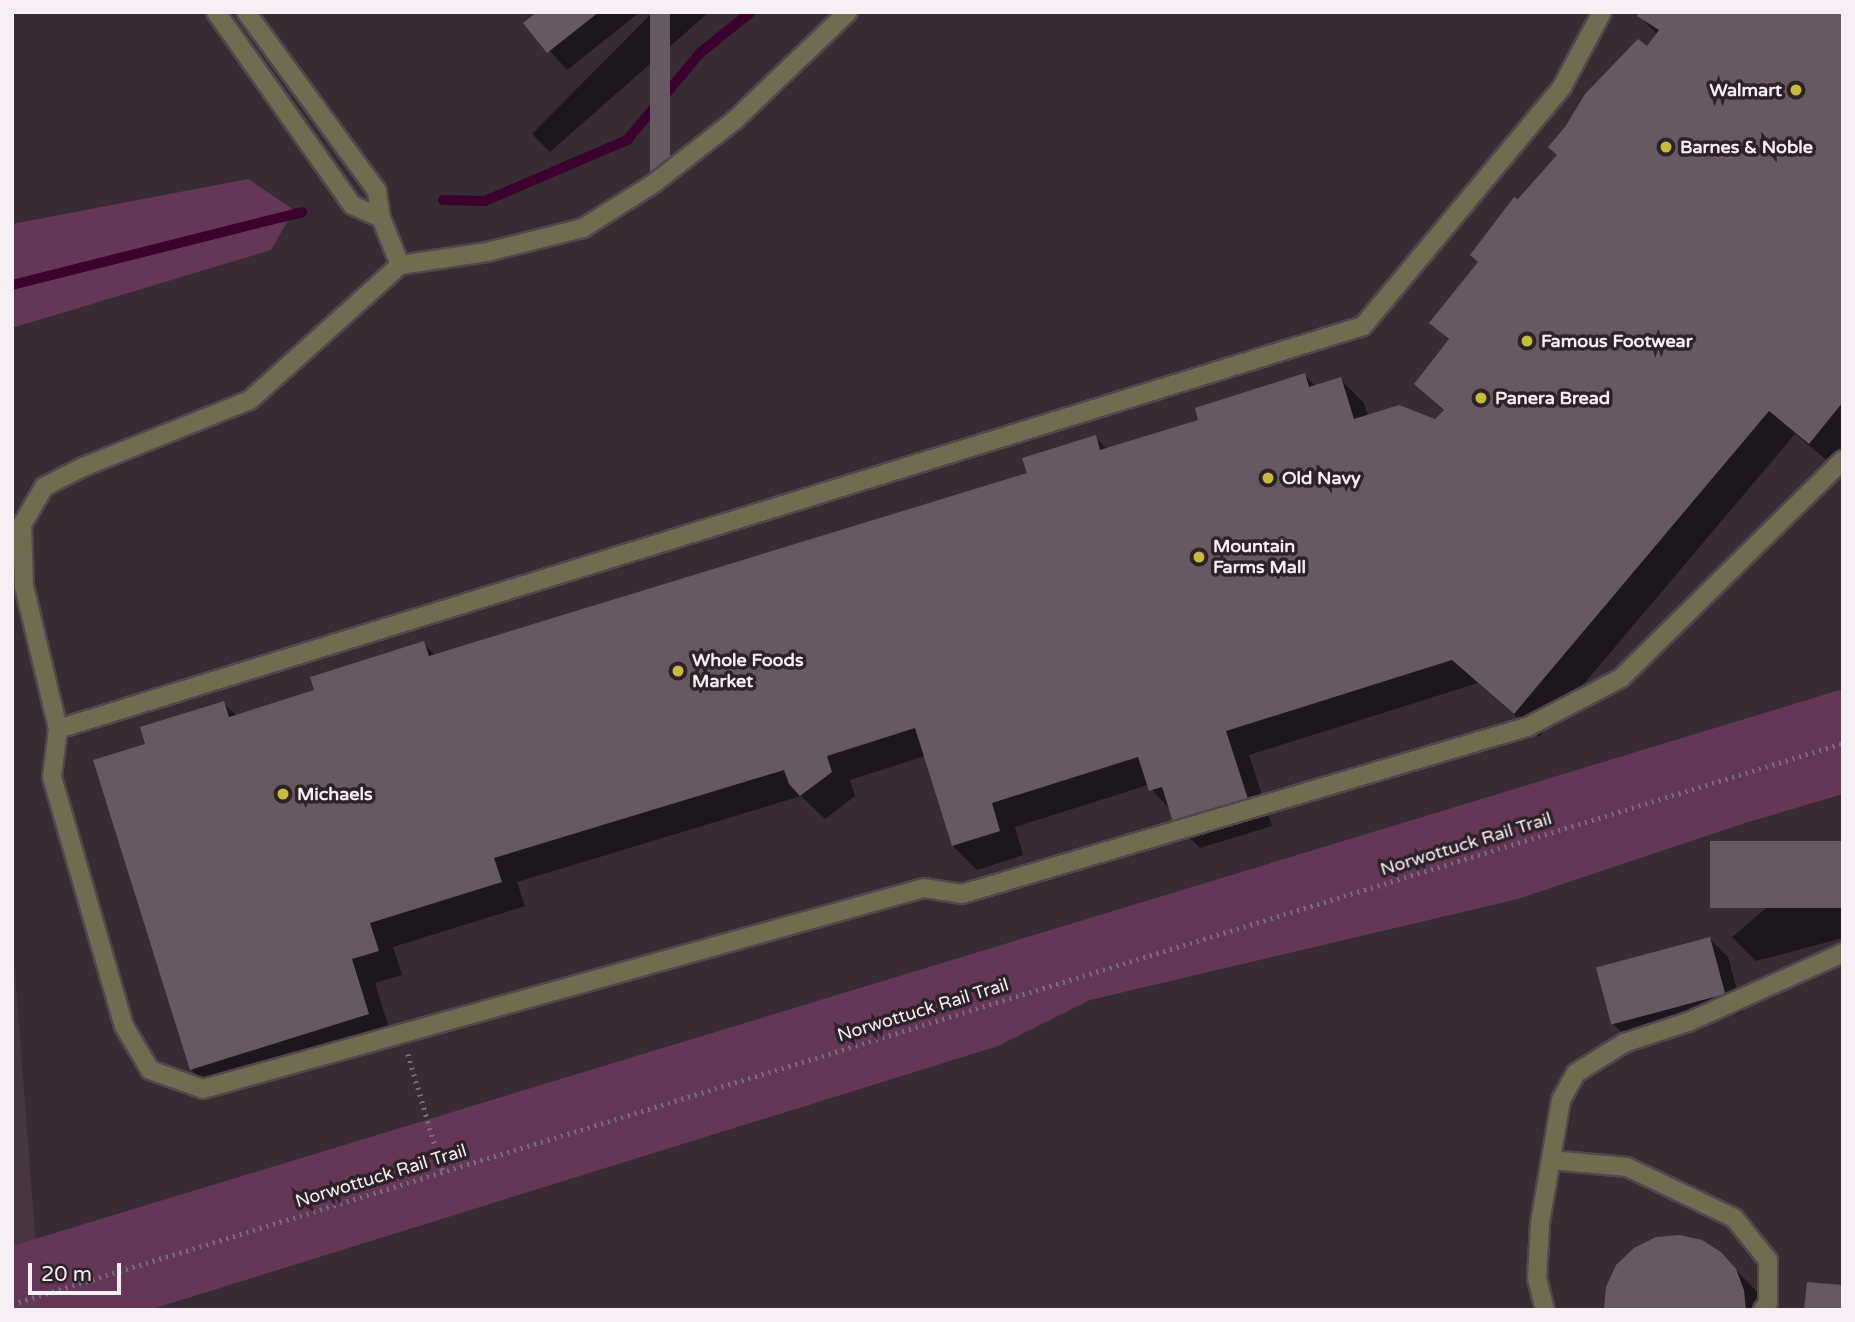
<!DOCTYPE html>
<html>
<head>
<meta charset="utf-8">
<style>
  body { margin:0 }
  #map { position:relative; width:1855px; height:1322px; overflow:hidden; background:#362c32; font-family:"Varela Round",sans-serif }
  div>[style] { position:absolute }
  .built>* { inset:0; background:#453640 }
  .green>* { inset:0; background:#653756 }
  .shadow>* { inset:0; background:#0007 }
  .stream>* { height:10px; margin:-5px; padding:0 5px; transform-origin:5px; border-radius:5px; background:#3b022d }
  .building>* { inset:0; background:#655a61; transform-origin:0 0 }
  .path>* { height:4.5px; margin-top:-2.25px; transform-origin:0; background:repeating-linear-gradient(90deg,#776e73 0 2px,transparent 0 7px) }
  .roads { filter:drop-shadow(2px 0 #51474d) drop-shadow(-2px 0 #51474d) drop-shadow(0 2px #51474d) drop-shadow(0 -2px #51474d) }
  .minor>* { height:18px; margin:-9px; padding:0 9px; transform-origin:9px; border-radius:9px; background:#6f6d4f }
  .dots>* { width:19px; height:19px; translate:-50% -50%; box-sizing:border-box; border:4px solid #2c2228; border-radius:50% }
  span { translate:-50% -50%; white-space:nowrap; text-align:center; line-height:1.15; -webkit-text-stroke:7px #2c2228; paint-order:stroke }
  .poi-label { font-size:18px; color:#f6f0f4; font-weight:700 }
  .right { translate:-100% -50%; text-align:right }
  .left { translate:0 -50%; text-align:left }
  .street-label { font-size:18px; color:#f6f0f4 }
  .frame { position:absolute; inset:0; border:14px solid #f6f0f4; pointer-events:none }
  .scale { position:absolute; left:28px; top:1263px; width:93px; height:32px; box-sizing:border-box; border:4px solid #f6f0f4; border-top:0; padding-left:9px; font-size:21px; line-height:24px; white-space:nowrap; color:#f6f0f4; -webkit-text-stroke:5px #2c2228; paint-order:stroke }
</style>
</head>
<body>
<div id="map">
  <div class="built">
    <div style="clip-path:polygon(12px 932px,36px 1247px,12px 1254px)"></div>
  </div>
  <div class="green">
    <div style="clip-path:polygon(248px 179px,294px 210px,271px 250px,12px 328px,12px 224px)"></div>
    <div style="clip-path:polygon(1843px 689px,1843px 794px,1745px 823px,1518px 899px,1090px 1000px,998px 1046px,149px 1310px,12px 1310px,12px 1246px)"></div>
  </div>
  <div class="shadow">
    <div style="clip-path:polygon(540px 12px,640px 12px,567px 70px,526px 24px)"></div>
    <div style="clip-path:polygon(653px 12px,709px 12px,550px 152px,532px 134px)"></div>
    <div style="clip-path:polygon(1843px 12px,1843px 455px,1834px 466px,1795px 434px,1539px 737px,1478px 683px,1249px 755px,1272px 826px,1200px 848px,1175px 824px,1172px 812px,1148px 785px,1015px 827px,1023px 855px,977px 870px,953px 846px,925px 756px,850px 780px,855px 796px,825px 819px,801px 796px,517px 882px,525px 906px,393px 947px,402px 975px,375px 983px,392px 1038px,215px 1093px,191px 1069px,147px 745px,223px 703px,237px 716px,316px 692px,423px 643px,436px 656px,1029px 474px,1095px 437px,1108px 450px,1201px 421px,1305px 375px,1316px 387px,1340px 379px,1364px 403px,1368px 416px,1436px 421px,1445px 412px,1416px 384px,1450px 341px,1431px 323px,1480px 263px,1518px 202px,1658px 35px,1639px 16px)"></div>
    <div style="clip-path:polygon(1843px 843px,1843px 938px,1756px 961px,1732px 937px)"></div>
    <div style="clip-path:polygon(1710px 939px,1728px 957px,1743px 1012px,1632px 1042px,1613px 1024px)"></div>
    <div style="clip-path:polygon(1720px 1253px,1760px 1295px,1765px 1310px,1606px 1310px)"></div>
  </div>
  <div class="stream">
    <div style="left:443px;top:200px;width:42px;rotate:1.4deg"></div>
    <div style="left:485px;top:201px;width:155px;rotate:-23.2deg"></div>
    <div style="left:627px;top:140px;width:114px;rotate:-50deg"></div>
    <div style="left:700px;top:53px;width:65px;rotate:-38.8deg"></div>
    <div style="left:12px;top:285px;width:299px;rotate:-14.1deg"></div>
  </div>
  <div class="building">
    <div style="clip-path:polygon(537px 12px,599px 12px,547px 53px,523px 23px)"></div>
    <div style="left:650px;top:12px;width:20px;height:171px"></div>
    <div style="clip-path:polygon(1639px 12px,1843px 12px,1843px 402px,1809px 444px,1769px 411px,1514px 714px,1452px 660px,1226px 731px,1249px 802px,1174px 825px,1162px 787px,1149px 791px,1138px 757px,992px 803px,1000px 831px,952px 846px,915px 728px,827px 756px,832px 772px,800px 796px,789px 784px,784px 770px,494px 858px,502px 882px,370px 923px,379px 951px,352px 959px,369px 1014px,190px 1070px,93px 760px,145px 744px,140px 727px,224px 701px,229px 717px,314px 690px,310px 677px,424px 641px,429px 656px,1027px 473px,1022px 458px,1096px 435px,1100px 450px,1198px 420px,1195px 408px,1305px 373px,1309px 387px,1341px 377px,1354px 419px,1399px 405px,1435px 419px,1444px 410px,1414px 384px,1449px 339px,1429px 323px,1478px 262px,1470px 255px,1514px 197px,1518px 199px,1557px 155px,1548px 147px,1565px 127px,1585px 94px,1638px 39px,1647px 46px,1659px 30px,1637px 16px)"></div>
    <div style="left:1843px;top:841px;width:67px;height:133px;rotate:90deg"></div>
    <div style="left:1710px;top:937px;width:59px;height:118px;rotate:75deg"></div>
    <div style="clip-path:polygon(1680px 1235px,1702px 1240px,1721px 1252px,1736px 1269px,1744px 1290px,1746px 1310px,1604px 1310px,1606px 1287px,1616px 1265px,1634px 1248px,1656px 1237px)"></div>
    <div style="clip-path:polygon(1807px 1282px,1843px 1285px,1843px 1310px,1804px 1310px)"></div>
  </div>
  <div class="path">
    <div style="left:408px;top:1054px;width:123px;rotate:73.5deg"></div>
    <div style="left:12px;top:1304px;width:1915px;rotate:-17.03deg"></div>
  </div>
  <div class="roads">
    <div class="minor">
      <div style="left:216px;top:12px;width:236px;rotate:54.8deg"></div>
      <div style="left:352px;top:205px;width:32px;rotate:24deg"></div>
      <div style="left:246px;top:12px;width:222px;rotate:53.8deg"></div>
      <div style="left:377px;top:191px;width:27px;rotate:82deg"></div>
      <div style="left:381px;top:218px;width:51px;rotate:68deg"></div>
      <div style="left:848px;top:12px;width:156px;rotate:136.3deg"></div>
      <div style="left:735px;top:120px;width:104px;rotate:142deg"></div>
      <div style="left:653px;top:184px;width:83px;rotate:147.8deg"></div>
      <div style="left:583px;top:228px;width:99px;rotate:166deg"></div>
      <div style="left:487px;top:252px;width:88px;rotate:171.5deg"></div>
      <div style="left:400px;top:265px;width:202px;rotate:138deg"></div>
      <div style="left:250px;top:400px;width:180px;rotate:158.1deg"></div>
      <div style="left:83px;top:467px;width:44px;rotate:152.9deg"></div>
      <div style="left:44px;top:487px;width:44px;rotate:120.1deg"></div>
      <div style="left:22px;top:525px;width:61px;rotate:88.1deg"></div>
      <div style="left:24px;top:586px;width:147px;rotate:76.6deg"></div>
      <div style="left:58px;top:729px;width:48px;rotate:97.1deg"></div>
      <div style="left:52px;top:777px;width:259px;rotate:73.9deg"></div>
      <div style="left:124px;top:1026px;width:51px;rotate:59.4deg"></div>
      <div style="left:150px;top:1070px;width:56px;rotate:19.7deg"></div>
      <div style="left:203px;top:1089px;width:748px;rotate:-15.58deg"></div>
      <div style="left:924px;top:888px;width:38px;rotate:9deg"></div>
      <div style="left:962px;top:894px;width:589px;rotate:-16.47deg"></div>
      <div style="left:1527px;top:727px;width:106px;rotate:-27.5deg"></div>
      <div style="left:1621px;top:678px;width:311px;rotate:-44.5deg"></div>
      <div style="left:58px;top:729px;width:1366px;rotate:-17.16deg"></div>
      <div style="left:1363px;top:326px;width:311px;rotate:-50.2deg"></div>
      <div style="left:1562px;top:87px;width:85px;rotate:-61.9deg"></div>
      <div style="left:1551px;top:1160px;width:76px;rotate:5.3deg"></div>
      <div style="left:1627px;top:1167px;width:119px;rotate:25.5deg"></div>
      <div style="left:1734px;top:1218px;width:54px;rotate:51deg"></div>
      <div style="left:1768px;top:1260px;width:43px;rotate:90deg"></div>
      <div style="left:1768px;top:1303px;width:9px;rotate:126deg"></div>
      <div style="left:1545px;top:1310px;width:32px;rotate:-104deg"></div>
      <div style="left:1537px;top:1279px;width:56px;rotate:-86.9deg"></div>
      <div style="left:1540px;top:1223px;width:125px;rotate:-80.3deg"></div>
      <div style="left:1561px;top:1100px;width:31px;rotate:-61deg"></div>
      <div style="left:1576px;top:1073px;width:57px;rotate:-32deg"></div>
      <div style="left:1624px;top:1043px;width:67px;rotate:-18.2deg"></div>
      <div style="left:1688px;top:1022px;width:170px;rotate:-24deg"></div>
    </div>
  </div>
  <div class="dots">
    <div style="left:1796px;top:90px;background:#c7bb3c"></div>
    <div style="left:1666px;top:147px;background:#c7bb3c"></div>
    <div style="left:1527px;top:341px;background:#c7bb3c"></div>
    <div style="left:1481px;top:398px;background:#c7bb3c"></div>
    <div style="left:1268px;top:478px;background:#c7bb3c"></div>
    <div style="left:1199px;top:557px;background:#c7bb3c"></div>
    <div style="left:678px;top:671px;background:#c7bb3c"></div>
    <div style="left:283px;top:794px;background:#c7bb3c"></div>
  </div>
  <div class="poi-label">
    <span class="right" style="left:1782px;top:90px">Walmart</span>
    <span class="left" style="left:1680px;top:147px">Barnes &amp; Noble</span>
    <span class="left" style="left:1541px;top:341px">Famous Footwear</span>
    <span class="left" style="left:1495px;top:398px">Panera Bread</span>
    <span class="left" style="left:1282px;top:478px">Old Navy</span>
    <span class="left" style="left:1213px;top:557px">Mountain<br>Farms Mall</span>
    <span class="left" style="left:692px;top:671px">Whole Foods<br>Market</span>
    <span class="left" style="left:297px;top:794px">Michaels</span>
  </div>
  <div class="street-label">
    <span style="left:1466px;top:844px;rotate:-17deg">Norwottuck Rail Trail</span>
    <span style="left:923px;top:1010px;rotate:-17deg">Norwottuck Rail Trail</span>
    <span style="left:381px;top:1176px;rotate:-17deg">Norwottuck Rail Trail</span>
  </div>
  <div class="frame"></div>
  <div class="scale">20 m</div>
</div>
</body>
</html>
